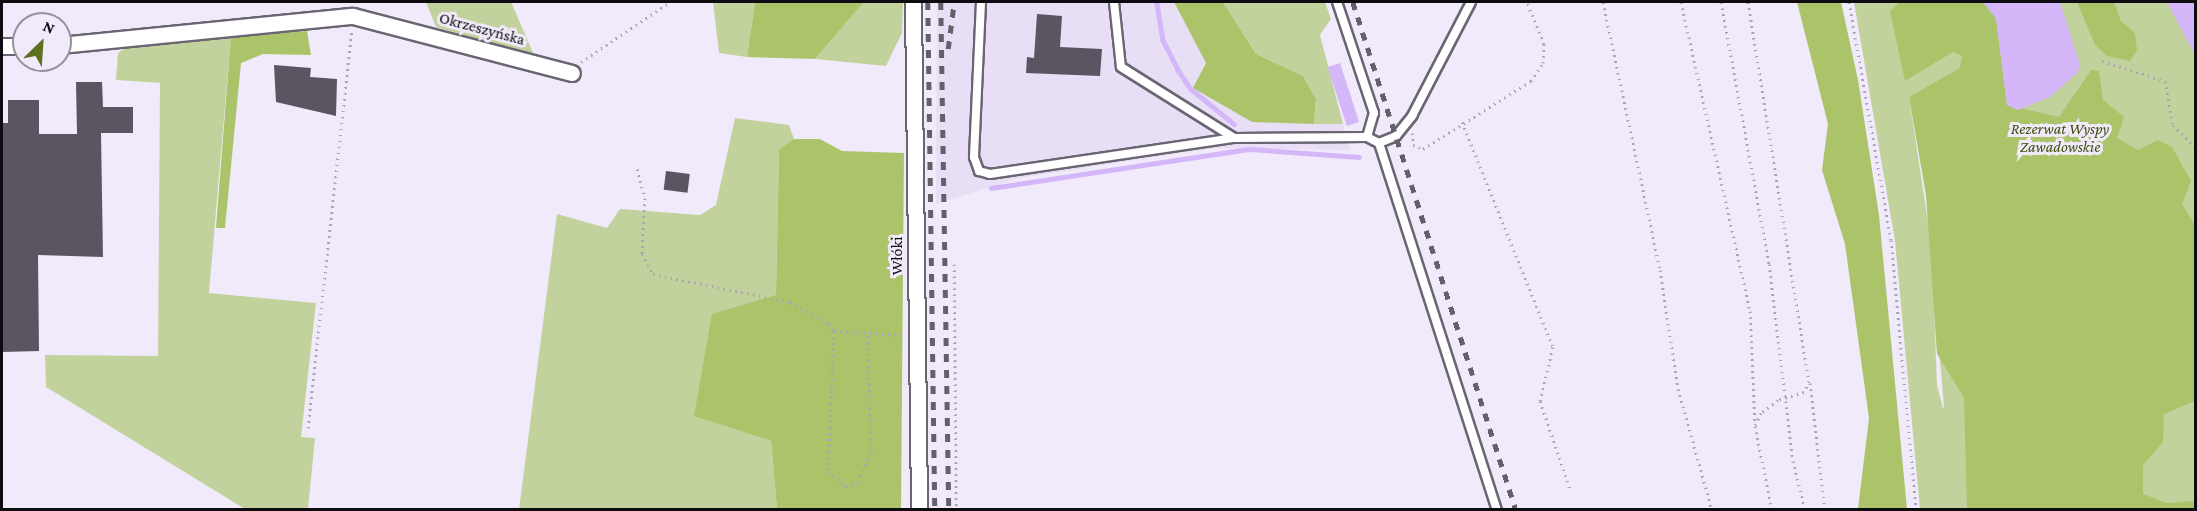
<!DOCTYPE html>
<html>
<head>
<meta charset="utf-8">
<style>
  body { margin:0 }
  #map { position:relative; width:2197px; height:511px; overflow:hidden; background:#f1eafa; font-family:"Crimson Pro",serif }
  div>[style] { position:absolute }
  .built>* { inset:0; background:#e8def5 }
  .green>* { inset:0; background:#c2d29d }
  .forest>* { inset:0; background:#acc469 }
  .water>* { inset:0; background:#d5b6f8; transform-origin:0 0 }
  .stream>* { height:4.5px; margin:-2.25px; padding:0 2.25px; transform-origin:2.25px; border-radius:2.25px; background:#d5b6f8 }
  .building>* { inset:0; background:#5b5562; transform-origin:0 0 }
  .path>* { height:3px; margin-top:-1.5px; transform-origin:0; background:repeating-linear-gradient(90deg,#aba5b2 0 1.5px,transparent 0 6px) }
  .roads { filter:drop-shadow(2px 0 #6b6573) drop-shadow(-2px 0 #6b6573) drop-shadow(0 2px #6b6573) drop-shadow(0 -2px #6b6573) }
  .service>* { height:8px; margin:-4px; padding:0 4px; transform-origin:4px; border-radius:4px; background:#fff }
  .minor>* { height:15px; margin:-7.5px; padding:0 7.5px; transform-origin:7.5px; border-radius:7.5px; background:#fff }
  .rail>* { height:4.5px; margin-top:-2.25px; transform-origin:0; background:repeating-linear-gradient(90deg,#64606a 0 8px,transparent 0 16px) }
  span { translate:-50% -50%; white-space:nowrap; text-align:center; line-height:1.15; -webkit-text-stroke:6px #f1eafa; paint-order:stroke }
  .street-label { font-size:16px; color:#0e0c11 }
  .park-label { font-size:16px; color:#3f4d08; font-style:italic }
  .frame { position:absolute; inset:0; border:3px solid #0e0c11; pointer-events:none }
  .north { position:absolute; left:12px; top:12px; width:60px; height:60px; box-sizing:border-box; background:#f1eafa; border:2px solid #96919d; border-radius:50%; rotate:25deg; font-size:16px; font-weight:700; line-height:24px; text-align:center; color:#0e0c11 }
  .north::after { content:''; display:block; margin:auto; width:21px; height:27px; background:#5d701e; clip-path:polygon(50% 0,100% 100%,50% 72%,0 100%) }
</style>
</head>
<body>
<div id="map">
  <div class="built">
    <div style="clip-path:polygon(937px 2px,1223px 2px,1252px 122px,1343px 124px,1350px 150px,1213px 148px,1020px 178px,936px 204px)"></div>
  </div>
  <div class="green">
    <div style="clip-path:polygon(426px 2px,511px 2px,534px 55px,436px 27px)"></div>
    <div style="clip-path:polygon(713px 2px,755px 2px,747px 57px,719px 53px)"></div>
    <div style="clip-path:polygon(864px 2px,903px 2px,902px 33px,886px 66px,815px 59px)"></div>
    <div style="clip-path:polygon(1223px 2px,1325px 2px,1331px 19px,1320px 35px,1343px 124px,1314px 124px,1316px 99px,1303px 76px,1256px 54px)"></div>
    <div style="clip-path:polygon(evenodd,1854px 2px,2195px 2px,2195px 509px,1920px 509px,1895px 241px,1854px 2px,1911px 96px,1927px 164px,1928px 222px,1909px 97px,1911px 96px,1854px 2px,1933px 280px,1944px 407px,1943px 408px,1937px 385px,1933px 280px)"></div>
    <div style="clip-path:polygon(231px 36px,209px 293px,316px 303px,301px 437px,315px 438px,308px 509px,245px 509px,46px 387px,45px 355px,158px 356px,160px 83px,116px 80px,118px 53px,130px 45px)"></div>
    <div style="clip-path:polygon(735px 118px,789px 125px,794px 139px,779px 151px,776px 295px,695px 416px,771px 441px,777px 509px,519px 510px,557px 214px,607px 228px,620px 209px,700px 215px,716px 205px)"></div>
  </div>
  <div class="forest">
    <div style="clip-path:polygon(755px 2px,864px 2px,815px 59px,747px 57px)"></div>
    <div style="clip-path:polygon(1174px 2px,1223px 2px,1256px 54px,1303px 76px,1316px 99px,1314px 124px,1252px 122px,1193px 88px,1206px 63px)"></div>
    <div style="clip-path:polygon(1797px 2px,1841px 2px,1858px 80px,1879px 215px,1907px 509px,1858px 509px,1869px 418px,1845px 244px,1822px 170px,1828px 124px)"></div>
    <div style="clip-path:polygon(1900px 2px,1983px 2px,1996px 18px,2007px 105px,2059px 117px,2091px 70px,2099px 71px,2103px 100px,2124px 117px,2117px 138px,2138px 150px,2158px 140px,2172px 147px,2191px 181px,2182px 204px,2195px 225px,2195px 401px,2164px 414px,2163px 442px,2143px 465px,2143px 494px,2167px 503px,2194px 501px,2195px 509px,1967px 509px,1964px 398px,1937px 354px,1926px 195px,1909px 97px,1960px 68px,1962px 56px,1953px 52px,1905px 81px,1890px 11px)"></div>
    <div style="clip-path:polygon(2077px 2px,2114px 2px,2121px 21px,2135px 33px,2137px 50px,2130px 61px,2107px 56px,2095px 45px)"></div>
    <div style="clip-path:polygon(307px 31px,311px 55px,263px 54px,241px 63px,225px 228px,216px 228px,231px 36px)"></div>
    <div style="clip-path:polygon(794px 139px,820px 139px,842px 151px,904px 153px,901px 509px,777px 509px,771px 441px,694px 416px,712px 314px,776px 295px,779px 150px)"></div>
  </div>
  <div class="water">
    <div style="clip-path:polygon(1983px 2px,2060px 2px,2080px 65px,2077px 73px,2050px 97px,2017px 110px,2007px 105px,1996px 19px)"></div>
    <div style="clip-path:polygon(2167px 2px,2195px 2px,2195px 55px)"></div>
    <div style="left:1340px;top:63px;width:62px;height:13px;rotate:72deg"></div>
  </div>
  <div class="stream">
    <div style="left:1157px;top:3px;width:37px;rotate:81deg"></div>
    <div style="left:1163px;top:40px;width:34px;rotate:63deg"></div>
    <div style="left:1178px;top:70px;width:22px;rotate:56deg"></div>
    <div style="left:1190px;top:88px;width:57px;rotate:39.3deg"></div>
    <div style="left:991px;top:188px;width:262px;rotate:-8.6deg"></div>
    <div style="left:1250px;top:149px;width:109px;rotate:4.2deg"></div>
  </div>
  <div class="building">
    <div style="clip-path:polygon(1037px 14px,1062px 16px,1060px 47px,1102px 49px,1100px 76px,1026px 73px,1027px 57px,1034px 58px)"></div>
    <div style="clip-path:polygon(274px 65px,311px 68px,310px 77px,337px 79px,336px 116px,276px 102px)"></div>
    <div style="clip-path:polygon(76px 82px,102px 82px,103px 107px,133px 107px,133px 133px,101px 133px,103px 257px,38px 255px,39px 351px,2px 352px,2px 123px,8px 123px,8px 100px,39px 100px,39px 134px,77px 134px)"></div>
    <div style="left:666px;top:171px;width:24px;height:19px;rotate:7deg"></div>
  </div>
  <div class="path">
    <div style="left:1603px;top:2px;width:274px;rotate:78deg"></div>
    <div style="left:1660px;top:270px;width:120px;rotate:81.4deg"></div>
    <div style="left:1678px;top:389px;width:126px;rotate:74.3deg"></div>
    <div style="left:1681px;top:2px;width:317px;rotate:77.4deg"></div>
    <div style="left:1750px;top:311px;width:113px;rotate:87.5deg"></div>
    <div style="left:1721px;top:2px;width:266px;rotate:79.6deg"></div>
    <div style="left:1769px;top:264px;width:198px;rotate:83.1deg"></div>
    <div style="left:1793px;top:461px;width:50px;rotate:76.2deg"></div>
    <div style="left:1748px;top:2px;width:384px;rotate:80.9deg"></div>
    <div style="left:1809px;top:381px;width:12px;rotate:114deg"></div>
    <div style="left:1804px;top:392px;width:27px;rotate:163deg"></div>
    <div style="left:1778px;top:400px;width:21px;rotate:143deg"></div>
    <div style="left:1761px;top:413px;width:14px;rotate:115deg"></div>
    <div style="left:1755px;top:426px;width:86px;rotate:78.6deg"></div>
    <div style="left:1849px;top:2px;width:242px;rotate:80deg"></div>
    <div style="left:1891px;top:240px;width:271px;rotate:84.7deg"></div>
    <div style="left:2102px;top:61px;width:66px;rotate:17.6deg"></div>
    <div style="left:2165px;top:81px;width:45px;rotate:79.7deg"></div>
    <div style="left:2173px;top:125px;width:33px;rotate:45deg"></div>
    <div style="left:581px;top:62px;width:107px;rotate:-34deg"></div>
    <div style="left:1462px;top:122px;width:243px;rotate:68deg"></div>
    <div style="left:1553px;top:347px;width:56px;rotate:103.5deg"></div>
    <div style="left:1540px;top:401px;width:96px;rotate:71.2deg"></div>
    <div style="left:1412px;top:133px;width:12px;rotate:85deg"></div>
    <div style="left:1413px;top:145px;width:11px;rotate:22deg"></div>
    <div style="left:1423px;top:149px;width:128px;rotate:-32.2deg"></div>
    <div style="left:1531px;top:81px;width:22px;rotate:-56deg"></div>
    <div style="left:1543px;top:63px;width:19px;rotate:-87deg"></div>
    <div style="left:1544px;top:44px;width:45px;rotate:-112deg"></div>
    <div style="left:637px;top:169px;width:30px;rotate:75deg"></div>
    <div style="left:645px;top:198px;width:56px;rotate:93.1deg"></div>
    <div style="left:642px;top:254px;width:23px;rotate:61deg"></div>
    <div style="left:653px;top:274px;width:140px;rotate:11.6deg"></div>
    <div style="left:790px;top:302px;width:45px;rotate:29.4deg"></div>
    <div style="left:829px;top:324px;width:9px;rotate:54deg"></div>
    <div style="left:834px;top:331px;width:141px;rotate:92.4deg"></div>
    <div style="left:828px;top:472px;width:23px;rotate:38deg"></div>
    <div style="left:846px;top:486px;width:13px;rotate:-18deg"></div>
    <div style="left:858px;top:482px;width:34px;rotate:-67deg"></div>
    <div style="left:871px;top:451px;width:118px;rotate:-91.5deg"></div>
    <div style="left:954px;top:264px;width:246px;rotate:89.5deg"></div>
    <div style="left:834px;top:331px;width:70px;rotate:3.3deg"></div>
    <div style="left:1810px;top:383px;width:128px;rotate:83.3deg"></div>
    <div style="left:308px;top:428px;width:400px;rotate:-83.7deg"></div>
  </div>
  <div class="roads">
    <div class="service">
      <div style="left:981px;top:2px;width:155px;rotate:92.6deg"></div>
      <div style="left:974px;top:157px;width:15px;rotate:70deg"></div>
      <div style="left:979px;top:171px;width:11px;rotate:15deg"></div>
      <div style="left:990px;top:174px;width:247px;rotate:-8.4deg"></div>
      <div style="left:1234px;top:138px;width:133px;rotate:-0.4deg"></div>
      <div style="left:1367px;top:137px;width:25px;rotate:-74deg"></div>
      <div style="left:1374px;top:113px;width:117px;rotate:-108.4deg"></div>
      <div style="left:1114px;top:2px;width:65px;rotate:83.9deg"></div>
      <div style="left:1121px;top:67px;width:133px;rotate:32.1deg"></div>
      <div style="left:1367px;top:137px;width:13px;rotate:27deg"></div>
      <div style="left:1379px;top:143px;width:18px;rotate:-22deg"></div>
      <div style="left:1396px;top:136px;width:26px;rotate:-51deg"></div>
      <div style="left:1412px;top:116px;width:128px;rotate:-62.6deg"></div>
      <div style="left:1379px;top:143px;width:386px;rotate:72.2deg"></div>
    </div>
    <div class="minor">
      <div style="left:913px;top:2px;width:508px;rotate:89.32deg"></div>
      <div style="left:60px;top:45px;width:294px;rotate:-5.7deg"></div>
      <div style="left:353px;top:16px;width:226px;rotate:14.6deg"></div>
      <div style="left:2px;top:46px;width:22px"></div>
    </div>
  </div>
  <div class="rail">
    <div style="left:928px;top:2px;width:508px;rotate:89.21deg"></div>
    <div style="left:941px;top:2px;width:508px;rotate:89.1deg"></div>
    <div style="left:1353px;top:2px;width:534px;rotate:72.21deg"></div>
    <div style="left:948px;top:49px;width:47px;rotate:-82.7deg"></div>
  </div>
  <div class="street-label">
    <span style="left:482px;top:29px;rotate:15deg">Okrzeszyńska</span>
    <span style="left:897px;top:256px;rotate:-90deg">Włóki</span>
  </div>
  <div class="park-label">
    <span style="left:2060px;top:138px">Rezerwat Wyspy<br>Zawadowskie</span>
  </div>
  <div class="frame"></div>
  <div class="north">N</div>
</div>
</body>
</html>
